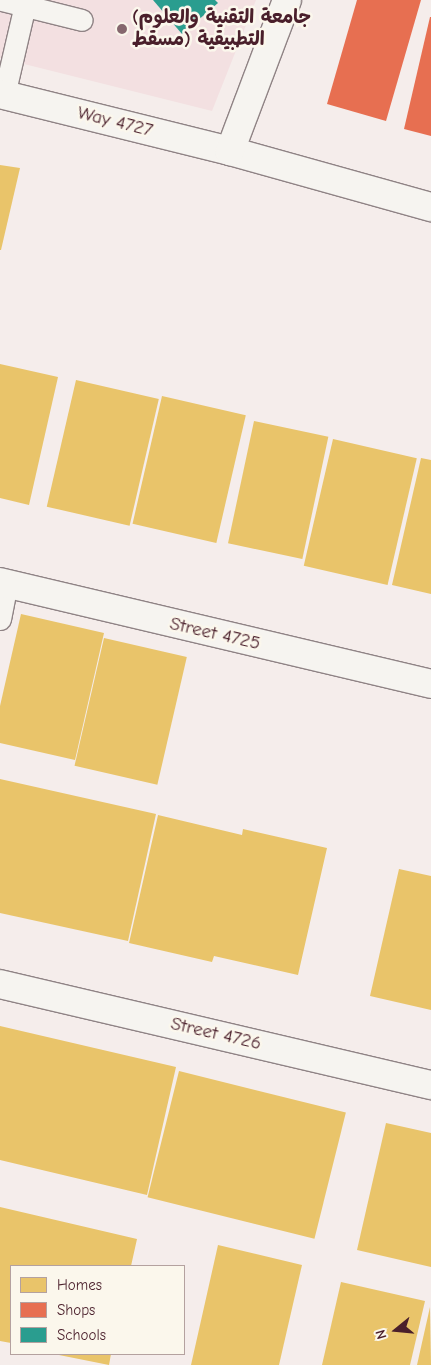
<!DOCTYPE html>
<html>
<head>
<meta charset="utf-8">
<style>
  body { margin:0 }
  #map { position:relative; width:431px; height:1365px; overflow:hidden; background:#f5edeb; font-family:"Comic Neue","Playpen Sans Arabic",sans-serif }
  div>[style] { position:absolute }
  .built>* { inset:0; background:#f3e0e1 }
  .homes>* { inset:0; background:#e9c46a; transform-origin:0 0 }
  .shops>* { inset:0; background:#e76f51 }
  .schools>* { inset:0; background:#2a9d8f }
  .roads { filter:drop-shadow(1px 0 #8f8385) drop-shadow(-1px 0 #8f8385) drop-shadow(0 1px #8f8385) drop-shadow(0 -1px #8f8385) }
  .service>* { height:21px; margin:-10.5px; padding:0 10.5px; transform-origin:10.5px; border-radius:10.5px; background:#f6f4f0 }
  .minor>* { height:28px; margin:-14px; padding:0 14px; transform-origin:14px; border-radius:14px; background:#f6f4f0 }
  .dots>* { width:14px; height:14px; translate:-50% -50%; box-sizing:border-box; border:2px solid #fbf7ec; border-radius:50% }
  span { translate:-50% -50%; white-space:nowrap; text-align:center; line-height:1.15; -webkit-text-stroke:5px #fbf7ec; paint-order:stroke }
  .poi-label { font-size:19px; color:#4a1f2b; font-weight:700 }
  .left { translate:0 -50%; text-align:left }
  .street-label { font-size:19px; color:#4a1f2b }
  .legend { position:absolute; left:10px; top:1265px; width:175px; height:90px; box-sizing:border-box; background:#fbf7ec; border:1px solid #b4a19f; margin:0; padding:6px 9px; list-style:none; font-size:15px; color:#4a1f2b }
  .legend li { display:flex; align-items:center; gap:10px; height:25px }
  .legend b { width:25px; border:1px solid #b4a19f }
  .north { position:absolute; left:371px; top:1305px; width:50px; height:50px; -webkit-text-stroke:4px #fbf7ec; paint-order:stroke; rotate:253deg; font-size:14px; font-weight:700; line-height:20px; text-align:center; color:#4a1f2b }
  .north::after { content:''; display:block; margin:auto; width:18px; height:22px; background:#4a1f2b; clip-path:polygon(50% 0,100% 100%,50% 72%,0 100%) }
</style>
</head>
<body>
<div id="map">
  <div class="built">
    <div style="clip-path:polygon(0 0,256px 0,212px 111px,0 58px)"></div>
  </div>
  <div class="homes">
    <div style="clip-path:polygon(0 165px,20px 168px,1px 250px,0 250px)"></div>
    <div style="clip-path:polygon(0 364px,58px 377px,29px 505px,0 498px)"></div>
    <div style="left:76px;top:380px;width:85px;height:130px;rotate:13deg"></div>
    <div style="left:162px;top:396px;width:86px;height:131px;rotate:13deg"></div>
    <div style="left:254px;top:421px;width:76px;height:125px;rotate:12deg"></div>
    <div style="left:333px;top:439px;width:86px;height:130px;rotate:13deg"></div>
    <div style="clip-path:polygon(421px 458px,431px 460px,431px 594px,392px 585px)"></div>
    <div style="clip-path:polygon(21px 614px,104px 633px,75px 760px,0 743px,0 706px)"></div>
    <div style="left:104px;top:638px;width:85px;height:131px;rotate:13deg"></div>
    <div style="clip-path:polygon(0 779px,156px 814px,128px 941px,0 913px)"></div>
    <div style="clip-path:polygon(158px 815px,242px 835px,243px 829px,327px 848px,298px 975px,214px 956px,212px 962px,129px 943px)"></div>
    <div style="clip-path:polygon(399px 869px,431px 876px,431px 1010px,370px 996px)"></div>
    <div style="clip-path:polygon(0 1026px,176px 1067px,147px 1195px,0 1160px)"></div>
    <div style="left:179px;top:1071px;width:172px;height:130px;rotate:14deg"></div>
    <div style="clip-path:polygon(386px 1123px,431px 1133px,431px 1267px,357px 1250px)"></div>
    <div style="clip-path:polygon(0 1207px,137px 1239px,131px 1266px,11px 1266px,11px 1343px,0 1341px)"></div>
    <div style="clip-path:polygon(218px 1245px,302px 1265px,279px 1365px,191px 1365px)"></div>
    <div style="clip-path:polygon(341px 1282px,425px 1301px,410px 1365px,322px 1365px)"></div>
    <div style="clip-path:polygon(430px 1307px,431px 1365px,417px 1365px)"></div>
    <div style="clip-path:polygon(111px 1354px,109px 1365px,59px 1355px,59px 1354px)"></div>
  </div>
  <div class="shops">
    <div style="clip-path:polygon(357px 0,421px 0,386px 121px,327px 104px)"></div>
    <div style="clip-path:polygon(430px 17px,431px 17px,431px 136px,404px 129px)"></div>
  </div>
  <div class="schools">
    <div style="clip-path:polygon(153px 0,215px 0,218px 3px,182px 34px)"></div>
  </div>
  <div class="roads">
    <div class="service">
      <div style="left:2px;top:0;width:82px;rotate:14deg"></div>
      <div style="left:4px;top:95px;width:92px;rotate:-76.9deg"></div>
      <div style="left:0;top:619px;width:36px;rotate:-79deg"></div>
    </div>
    <div class="minor">
      <div style="left:0;top:94px;width:237px;rotate:13.9deg"></div>
      <div style="left:230px;top:151px;width:209px;rotate:15.6deg"></div>
      <div style="left:230px;top:151px;width:161px;rotate:-69.3deg"></div>
      <div style="left:0;top:582px;width:443px;rotate:13.3deg"></div>
      <div style="left:0;top:984px;width:443px;rotate:13.2deg"></div>
    </div>
  </div>
  <div class="dots">
    <div style="left:122px;top:29px;background:#86676e"></div>
  </div>
  <div class="poi-label">
    <span class="left" style="left:132px;top:29px">(جامعة التقنية والعلوم<br>التطبيقية (مسقط</span>
  </div>
  <div class="street-label">
    <span style="left:115px;top:122px;rotate:14deg">Way 4727</span>
    <span style="left:215px;top:634px;rotate:13deg">Street 4725</span>
    <span style="left:216px;top:1034px;rotate:13deg">Street 4726</span>
  </div>
  <ul class="legend">
  <li><b style="height:14px;background:#e9c46a"></b>Homes</li>
  <li><b style="height:14px;background:#e76f51"></b>Shops</li>
  <li><b style="height:14px;background:#2a9d8f"></b>Schools</li>
  </ul>
  <div class="north">N</div>
</div>
</body>
</html>
